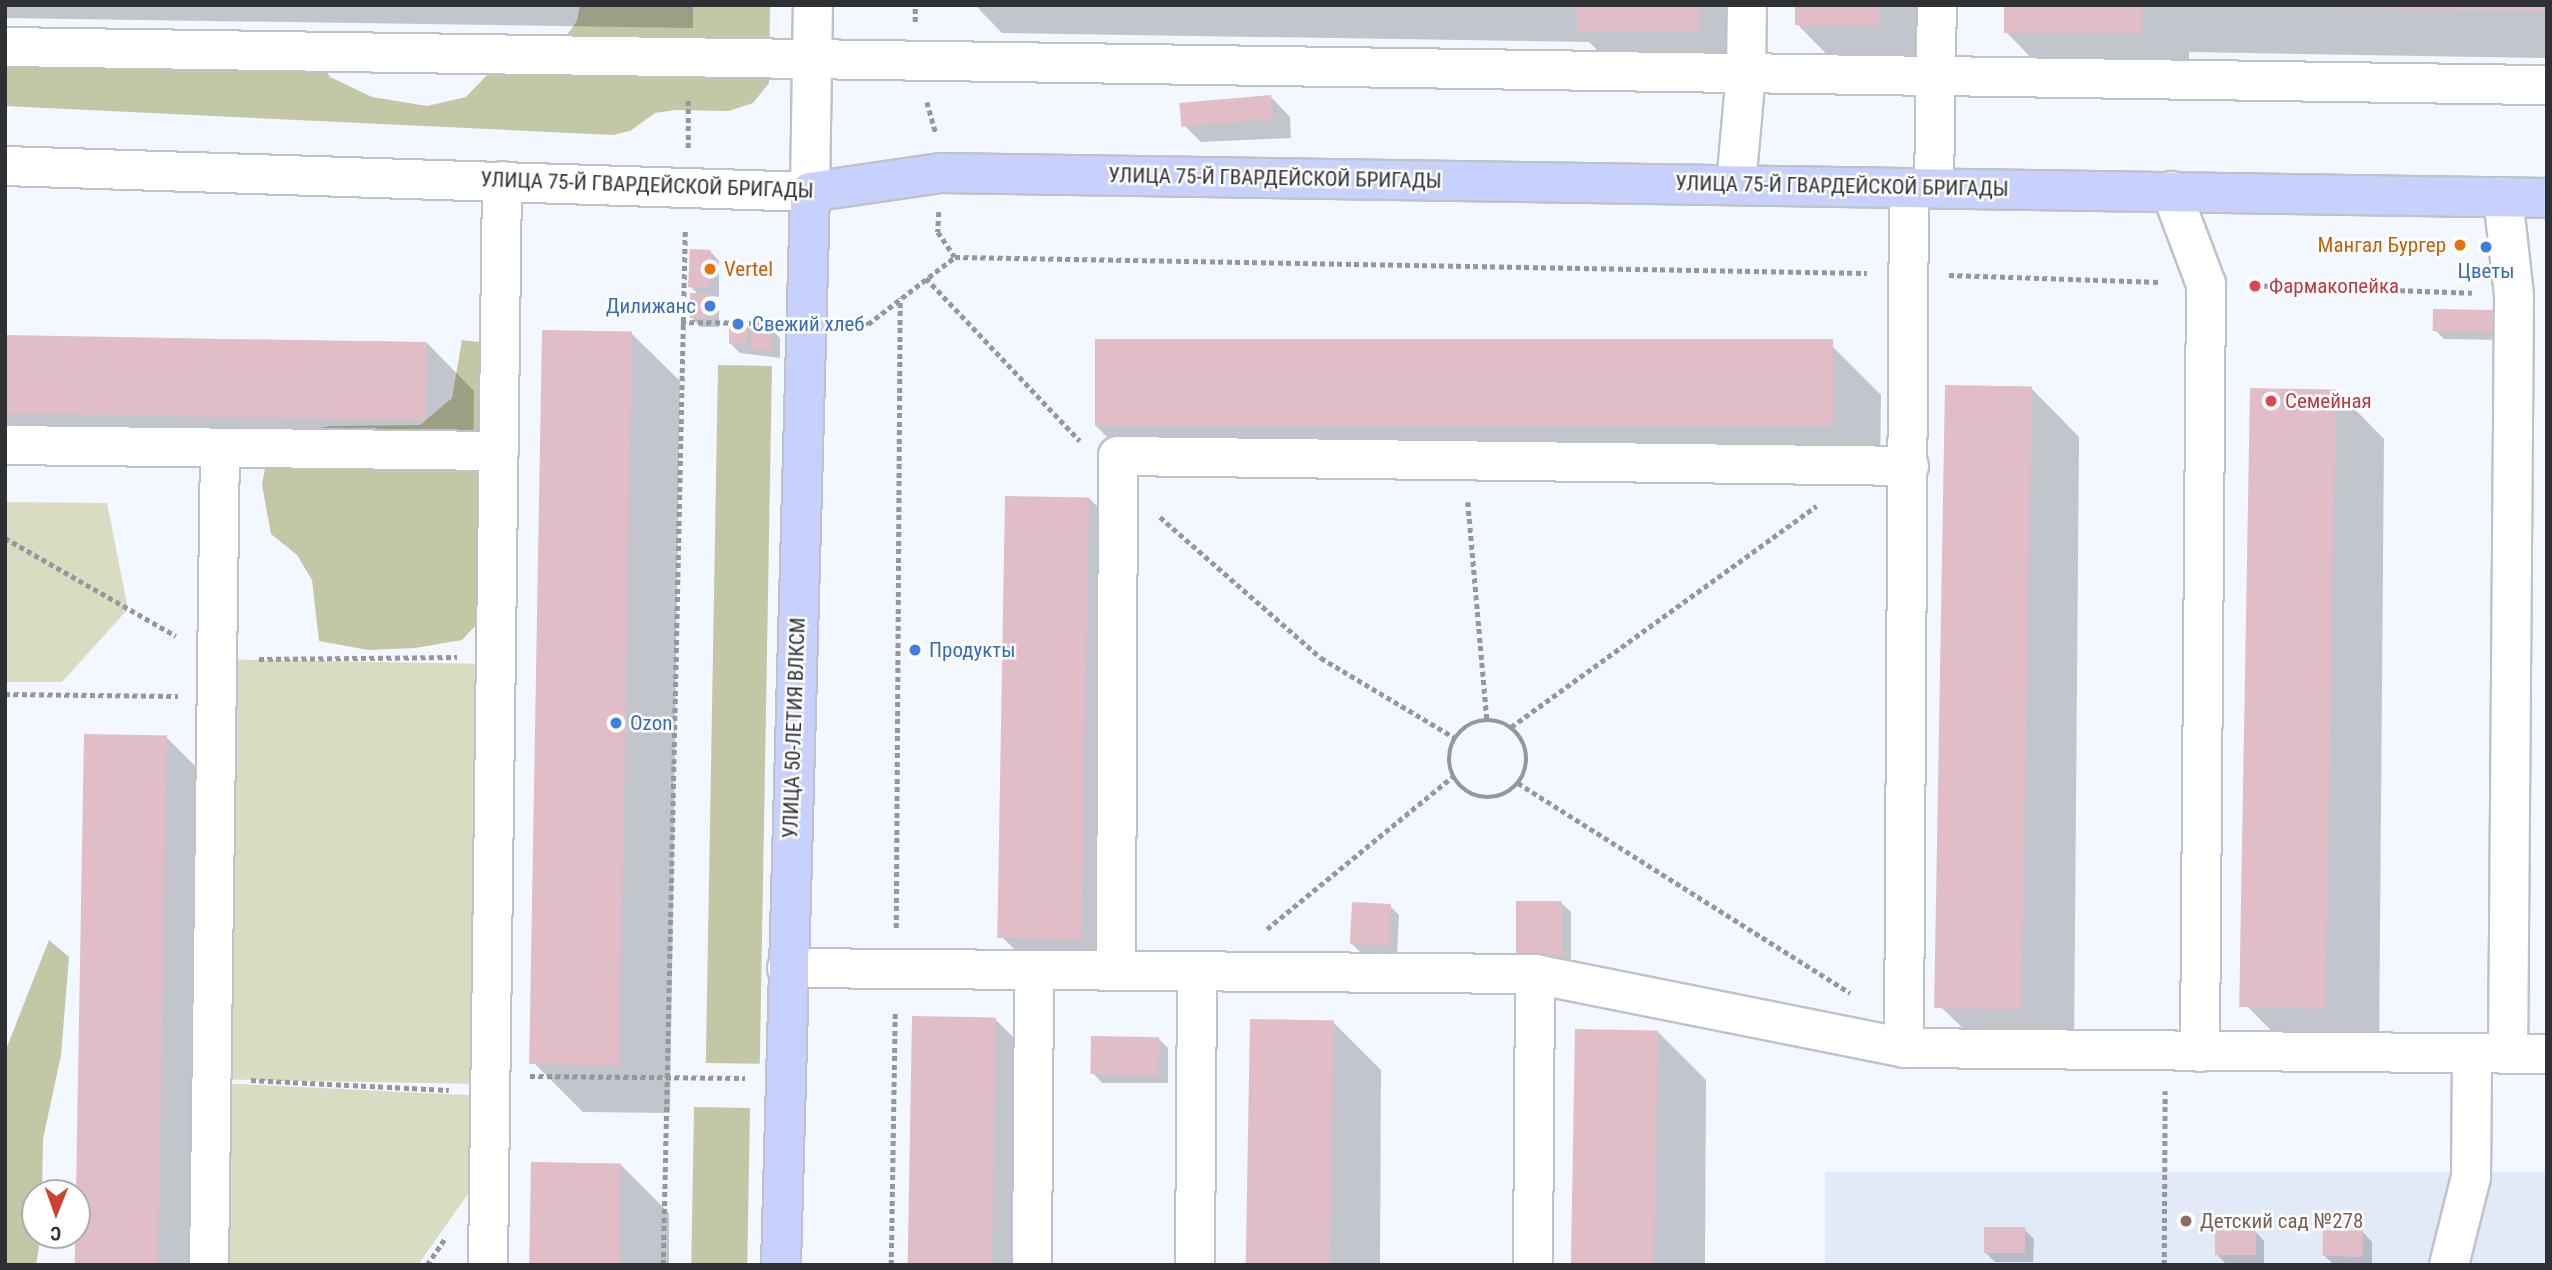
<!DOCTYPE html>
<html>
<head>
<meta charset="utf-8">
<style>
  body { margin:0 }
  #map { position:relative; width:2552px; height:1270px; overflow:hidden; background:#f3f7ff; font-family:"Roboto Condensed",sans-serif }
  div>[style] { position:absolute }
  .built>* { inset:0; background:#e2eaf8; transform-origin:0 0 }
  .green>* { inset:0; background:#dadcc1; transform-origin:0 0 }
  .forest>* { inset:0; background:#c4c7a6; transform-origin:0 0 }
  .shadow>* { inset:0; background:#0003 }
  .building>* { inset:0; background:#e1bdc8; transform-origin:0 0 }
  .path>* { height:4.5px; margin-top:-2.25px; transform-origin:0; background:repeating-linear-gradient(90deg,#94979d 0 5px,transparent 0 8.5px) }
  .path>.ring { margin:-2.25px; padding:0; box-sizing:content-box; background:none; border:4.5px solid #94979d; border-radius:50% }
  .roads { filter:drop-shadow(2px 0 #bec2c9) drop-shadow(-2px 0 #bec2c9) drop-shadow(0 2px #bec2c9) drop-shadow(0 -2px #bec2c9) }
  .minor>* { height:38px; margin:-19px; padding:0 19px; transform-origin:19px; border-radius:19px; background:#fff }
  .major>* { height:38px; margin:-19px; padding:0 19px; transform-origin:19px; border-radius:19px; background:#c7d1fc }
  .dots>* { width:19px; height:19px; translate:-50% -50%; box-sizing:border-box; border:4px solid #fff; border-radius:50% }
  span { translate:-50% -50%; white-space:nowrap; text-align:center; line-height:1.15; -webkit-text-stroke:5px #fff; paint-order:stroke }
  .street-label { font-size:21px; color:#2e3033 }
  .food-label { font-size:21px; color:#c56008 }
  .right { translate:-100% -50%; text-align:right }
  .left { translate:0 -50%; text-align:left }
  .shop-label { font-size:21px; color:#366cbe }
  .health-label { font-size:21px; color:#be3a42 }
  .education-label { font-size:21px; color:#785e54 }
  .frame { position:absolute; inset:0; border:7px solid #2e3033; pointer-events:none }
  .north { position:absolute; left:21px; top:1179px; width:70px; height:70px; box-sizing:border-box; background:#fff; border:2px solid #abacad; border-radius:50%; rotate:181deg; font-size:19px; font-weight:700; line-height:28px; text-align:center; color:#2e3033 }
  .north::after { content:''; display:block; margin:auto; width:24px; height:32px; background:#ce4130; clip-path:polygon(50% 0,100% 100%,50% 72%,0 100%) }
</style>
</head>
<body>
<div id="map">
  <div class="built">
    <div style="left:1825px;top:1172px;width:722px;height:93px"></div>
  </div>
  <div class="green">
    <div style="clip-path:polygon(5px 502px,107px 503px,128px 609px,62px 682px,5px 682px)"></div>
    <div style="left:492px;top:664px;width:420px;height:268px;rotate:91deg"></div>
    <div style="clip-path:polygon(219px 1083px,487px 1096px,482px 1174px,418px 1265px,216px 1265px)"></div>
  </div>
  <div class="forest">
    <div style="clip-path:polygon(580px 5px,770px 5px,769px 83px,753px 103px,729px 111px,675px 110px,655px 113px,630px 131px,613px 135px,5px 106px,5px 26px,301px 34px,330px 77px,372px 97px,427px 106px,466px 97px,488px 74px,543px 68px,577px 21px)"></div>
    <div style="clip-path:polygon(462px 340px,479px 342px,484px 373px,480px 621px,462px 640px,415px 648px,368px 650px,319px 641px,312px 580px,297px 555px,271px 534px,262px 485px,270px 439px,330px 426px,420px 425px,452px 398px)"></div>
    <div style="left:718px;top:365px;width:54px;height:698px;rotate:1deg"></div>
    <div style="clip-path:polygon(49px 940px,69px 957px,61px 1055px,43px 1139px,42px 1193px,35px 1193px,35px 1235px,41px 1235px,36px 1265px,5px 1265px,5px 1052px)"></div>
    <div style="left:694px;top:1107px;width:56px;height:158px;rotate:1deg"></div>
  </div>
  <div class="shadow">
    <div style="clip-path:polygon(5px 5px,693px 5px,693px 28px,5px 18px)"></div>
    <div style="clip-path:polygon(975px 5px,1749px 5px,1748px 81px,1627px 79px,1589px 42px,1002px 33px)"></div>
    <div style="clip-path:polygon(1797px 5px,1929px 5px,1928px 74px,1845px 73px,1797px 24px)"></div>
    <div style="clip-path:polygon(2006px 5px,2547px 5px,2547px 58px,2189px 52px,2189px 83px,2054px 81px,2006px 32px)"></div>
    <div style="clip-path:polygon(1271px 97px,1290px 117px,1291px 138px,1201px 142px,1182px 123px)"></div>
    <div style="clip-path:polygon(710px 251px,719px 261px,719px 297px,711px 296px,719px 305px,719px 327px,700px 327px,691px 317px,699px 295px,691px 287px)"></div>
    <div style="clip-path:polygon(2492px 312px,2501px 322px,2501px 340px,2444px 339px,2435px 330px)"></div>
    <div style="clip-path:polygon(747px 326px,753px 332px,771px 329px,780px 338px,780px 358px,740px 353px,730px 343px)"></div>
    <div style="clip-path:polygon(631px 333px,680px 381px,670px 1113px,583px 1112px,534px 1063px)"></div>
    <div style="clip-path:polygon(5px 337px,426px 342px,474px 391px,473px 466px,5px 460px)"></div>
    <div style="clip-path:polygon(1832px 346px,1881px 395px,1880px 481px,1144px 474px,1096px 426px)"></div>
    <div style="clip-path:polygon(2031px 388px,2079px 437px,2074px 1055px,1990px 1055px,1941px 1007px)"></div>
    <div style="clip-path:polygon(2336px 390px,2384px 439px,2379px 1056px,2295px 1055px,2247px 1006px)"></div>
    <div style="clip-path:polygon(1089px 498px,1137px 547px,1134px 987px,1051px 986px,1003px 938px)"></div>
    <div style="clip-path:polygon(166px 737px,215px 786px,209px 1265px,79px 1265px)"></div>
    <div style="clip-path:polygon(1561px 903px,1571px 912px,1571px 973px,1527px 972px)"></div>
    <div style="clip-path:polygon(1390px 906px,1399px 915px,1397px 955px,1361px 953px,1352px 944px)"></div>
    <div style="clip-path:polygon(995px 1019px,1043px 1067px,1042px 1265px,911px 1265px)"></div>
    <div style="clip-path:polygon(1333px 1022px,1381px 1070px,1380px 1265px,1249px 1265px)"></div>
    <div style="clip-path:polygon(1658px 1032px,1706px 1080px,1705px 1265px,1574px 1265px)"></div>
    <div style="clip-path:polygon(1159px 1039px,1168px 1048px,1168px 1083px,1102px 1083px,1093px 1073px)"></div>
    <div style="clip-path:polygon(621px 1165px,669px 1213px,669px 1265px,532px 1265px)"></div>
    <div style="clip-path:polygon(2024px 1229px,2034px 1239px,2033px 1262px,1995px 1262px,1985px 1252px)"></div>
    <div style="clip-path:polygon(2255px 1231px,2264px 1241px,2264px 1264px,2226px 1264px,2216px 1254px)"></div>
    <div style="clip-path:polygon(2363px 1232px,2372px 1242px,2372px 1265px,2334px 1265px,2324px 1255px)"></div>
  </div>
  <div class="building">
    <div style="left:1577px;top:5px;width:123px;height:27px"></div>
    <div style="left:1795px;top:5px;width:85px;height:20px"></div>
    <div style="left:2004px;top:5px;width:137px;height:28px"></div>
    <div style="clip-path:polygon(2339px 5px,2547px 5px,2547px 11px,2339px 8px)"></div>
    <div style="left:1271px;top:95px;width:24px;height:92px;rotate:85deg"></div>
    <div style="left:690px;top:249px;width:21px;height:38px;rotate:3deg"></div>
    <div style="left:690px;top:293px;width:21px;height:25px"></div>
    <div style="left:2433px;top:309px;width:60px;height:22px;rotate:1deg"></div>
    <div style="left:729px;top:324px;width:18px;height:20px"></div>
    <div style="left:751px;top:327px;width:20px;height:22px"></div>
    <div style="left:542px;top:330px;width:90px;height:734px;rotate:1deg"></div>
    <div style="left:5px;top:335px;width:422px;height:78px;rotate:1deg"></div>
    <div style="left:1095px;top:339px;width:738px;height:87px"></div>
    <div style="left:1945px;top:385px;width:87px;height:623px;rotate:1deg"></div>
    <div style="left:2250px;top:388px;width:86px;height:619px;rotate:1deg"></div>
    <div style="left:1005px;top:496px;width:84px;height:442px;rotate:1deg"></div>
    <div style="left:84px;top:734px;width:83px;height:531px;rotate:1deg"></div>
    <div style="left:1516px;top:901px;width:46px;height:62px"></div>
    <div style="left:1352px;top:902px;width:39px;height:42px;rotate:3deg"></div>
    <div style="left:912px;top:1016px;width:84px;height:249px;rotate:1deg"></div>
    <div style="left:1250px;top:1019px;width:84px;height:246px;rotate:1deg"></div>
    <div style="left:1575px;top:1029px;width:83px;height:236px;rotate:1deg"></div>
    <div style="left:1091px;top:1036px;width:68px;height:38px;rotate:1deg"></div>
    <div style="left:531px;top:1162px;width:90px;height:103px;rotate:1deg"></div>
    <div style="left:1984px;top:1227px;width:41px;height:26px"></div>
    <div style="left:2215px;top:1229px;width:41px;height:26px"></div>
    <div style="left:2323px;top:1230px;width:40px;height:26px;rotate:1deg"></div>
  </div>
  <div class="path">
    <div style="left:689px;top:18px;width:13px;rotate:-86deg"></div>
    <div style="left:915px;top:22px;width:17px;rotate:-90deg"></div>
    <div style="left:927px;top:102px;width:33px;rotate:74deg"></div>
    <div style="left:688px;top:148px;width:51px;rotate:-90deg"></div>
    <div style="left:939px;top:212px;width:20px;rotate:93deg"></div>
    <div style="left:938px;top:232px;width:30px;rotate:56deg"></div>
    <div style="left:1949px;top:275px;width:212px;rotate:1.9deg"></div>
    <div style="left:926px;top:278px;width:224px;rotate:46.6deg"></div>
    <div style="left:2247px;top:285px;width:225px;rotate:2deg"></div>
    <div style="left:681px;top:322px;width:86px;rotate:0.7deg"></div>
    <div style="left:846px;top:324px;width:22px"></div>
    <div style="left:868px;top:324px;width:110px;rotate:-37.6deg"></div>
    <div style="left:955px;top:257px;width:912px;rotate:1.01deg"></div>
    <div style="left:1468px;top:502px;width:220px;rotate:85deg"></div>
    <div style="left:1160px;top:517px;width:214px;rotate:41.2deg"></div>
    <div style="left:1321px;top:658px;width:156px;rotate:30.8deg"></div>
    <div style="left:5px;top:538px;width:197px;rotate:29.8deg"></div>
    <div style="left:259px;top:659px;width:198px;rotate:-0.6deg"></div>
    <div style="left:5px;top:694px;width:173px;rotate:0.7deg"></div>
    <div class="ring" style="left:1449px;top:720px;width:73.5px;height:73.5px"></div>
    <div style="left:1511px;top:727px;width:377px;rotate:-35.9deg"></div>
    <div style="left:1518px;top:783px;width:393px;rotate:32.3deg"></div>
    <div style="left:896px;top:928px;width:630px;rotate:-89.64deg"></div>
    <div style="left:1267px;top:929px;width:241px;rotate:-39.4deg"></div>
    <div style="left:530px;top:1076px;width:215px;rotate:0.5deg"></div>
    <div style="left:251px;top:1080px;width:198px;rotate:2.9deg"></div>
    <div style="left:427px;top:1265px;width:34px;rotate:-56deg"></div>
    <div style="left:663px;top:1265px;width:1035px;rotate:-88.78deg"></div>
    <div style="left:891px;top:1265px;width:255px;rotate:-89.1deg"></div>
    <div style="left:2164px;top:1265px;width:174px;rotate:-89.7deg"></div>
  </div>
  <div class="roads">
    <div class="minor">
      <div style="left:5px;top:47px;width:2542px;rotate:0.86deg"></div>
      <div style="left:5px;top:166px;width:805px;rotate:1.85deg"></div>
      <div style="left:810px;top:192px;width:187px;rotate:-89.1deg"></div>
      <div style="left:1736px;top:185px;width:112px;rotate:-84.9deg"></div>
      <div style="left:1746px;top:73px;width:68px;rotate:-89.2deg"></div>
      <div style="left:1934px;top:187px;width:182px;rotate:-89.1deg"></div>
      <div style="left:2171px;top:191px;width:99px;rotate:69.4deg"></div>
      <div style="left:2206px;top:284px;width:768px;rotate:90.45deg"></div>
      <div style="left:2503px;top:197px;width:99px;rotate:83.6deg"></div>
      <div style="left:2514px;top:295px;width:759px;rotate:90.45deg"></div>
      <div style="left:5px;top:445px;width:494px;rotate:0.7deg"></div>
      <div style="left:787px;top:968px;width:748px;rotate:0.46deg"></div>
      <div style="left:1535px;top:974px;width:376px;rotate:11.3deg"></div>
      <div style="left:1904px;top:1048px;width:643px;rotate:0.53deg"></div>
      <div style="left:1116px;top:971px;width:515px;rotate:-89.78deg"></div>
      <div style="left:1118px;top:456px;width:791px;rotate:0.72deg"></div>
      <div style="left:1904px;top:1048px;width:860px;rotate:-89.67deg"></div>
      <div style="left:209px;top:1265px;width:817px;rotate:-89.23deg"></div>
      <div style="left:488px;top:1265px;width:1084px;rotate:-89.26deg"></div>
      <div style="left:1032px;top:1265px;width:295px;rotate:-89.6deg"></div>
      <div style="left:1195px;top:1265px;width:294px;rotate:-89.6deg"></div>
      <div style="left:1533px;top:1265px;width:291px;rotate:-89.6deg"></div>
      <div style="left:2449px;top:1265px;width:91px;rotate:-76deg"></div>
      <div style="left:2471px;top:1177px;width:124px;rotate:-89.5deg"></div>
    </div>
    <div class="major">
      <div style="left:781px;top:1265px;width:1073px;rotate:-88.45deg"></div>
      <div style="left:810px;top:192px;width:132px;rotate:-8.3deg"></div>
      <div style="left:941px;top:173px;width:1606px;rotate:0.89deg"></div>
    </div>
  </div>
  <div class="dots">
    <div style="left:2460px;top:245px;background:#e8710a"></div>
    <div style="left:2486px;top:247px;background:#3f7fe0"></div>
    <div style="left:710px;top:269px;background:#e8710a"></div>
    <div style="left:2255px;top:286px;background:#e0444e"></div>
    <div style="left:710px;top:306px;background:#3f7fe0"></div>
    <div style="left:738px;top:324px;background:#3f7fe0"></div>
    <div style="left:2271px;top:401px;background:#e0444e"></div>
    <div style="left:915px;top:650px;background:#3f7fe0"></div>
    <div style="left:616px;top:723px;background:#3f7fe0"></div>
    <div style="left:2186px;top:1221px;background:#8d6e63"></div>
  </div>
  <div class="street-label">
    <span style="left:1275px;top:178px;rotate:1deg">УЛИЦА 75-Й ГВАРДЕЙСКОЙ БРИГАДЫ</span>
    <span style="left:647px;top:185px;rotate:2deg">УЛИЦА 75-Й ГВАРДЕЙСКОЙ БРИГАДЫ</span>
    <span style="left:1842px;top:186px;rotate:1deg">УЛИЦА 75-Й ГВАРДЕЙСКОЙ БРИГАДЫ</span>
    <span style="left:794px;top:728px;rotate:-88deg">УЛИЦА 50-ЛЕТИЯ ВЛКСМ</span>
  </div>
  <div class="food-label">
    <span class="right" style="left:2446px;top:245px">Мангал Бургер</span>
    <span class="left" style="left:724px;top:269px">Vertel</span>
  </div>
  <div class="shop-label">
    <span style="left:2486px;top:271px">Цветы</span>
    <span class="right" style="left:696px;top:306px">Дилижанс</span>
    <span class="left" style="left:752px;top:324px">Свежий хлеб</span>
    <span class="left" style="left:929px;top:650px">Продукты</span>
    <span class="left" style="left:630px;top:723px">Ozon</span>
  </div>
  <div class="health-label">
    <span class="left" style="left:2269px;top:286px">Фармакопейка</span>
    <span class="left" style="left:2285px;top:401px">Семейная</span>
  </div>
  <div class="education-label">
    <span class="left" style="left:2200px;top:1221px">Детский сад №278</span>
  </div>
  <div class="frame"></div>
  <div class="north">С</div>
</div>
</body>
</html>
